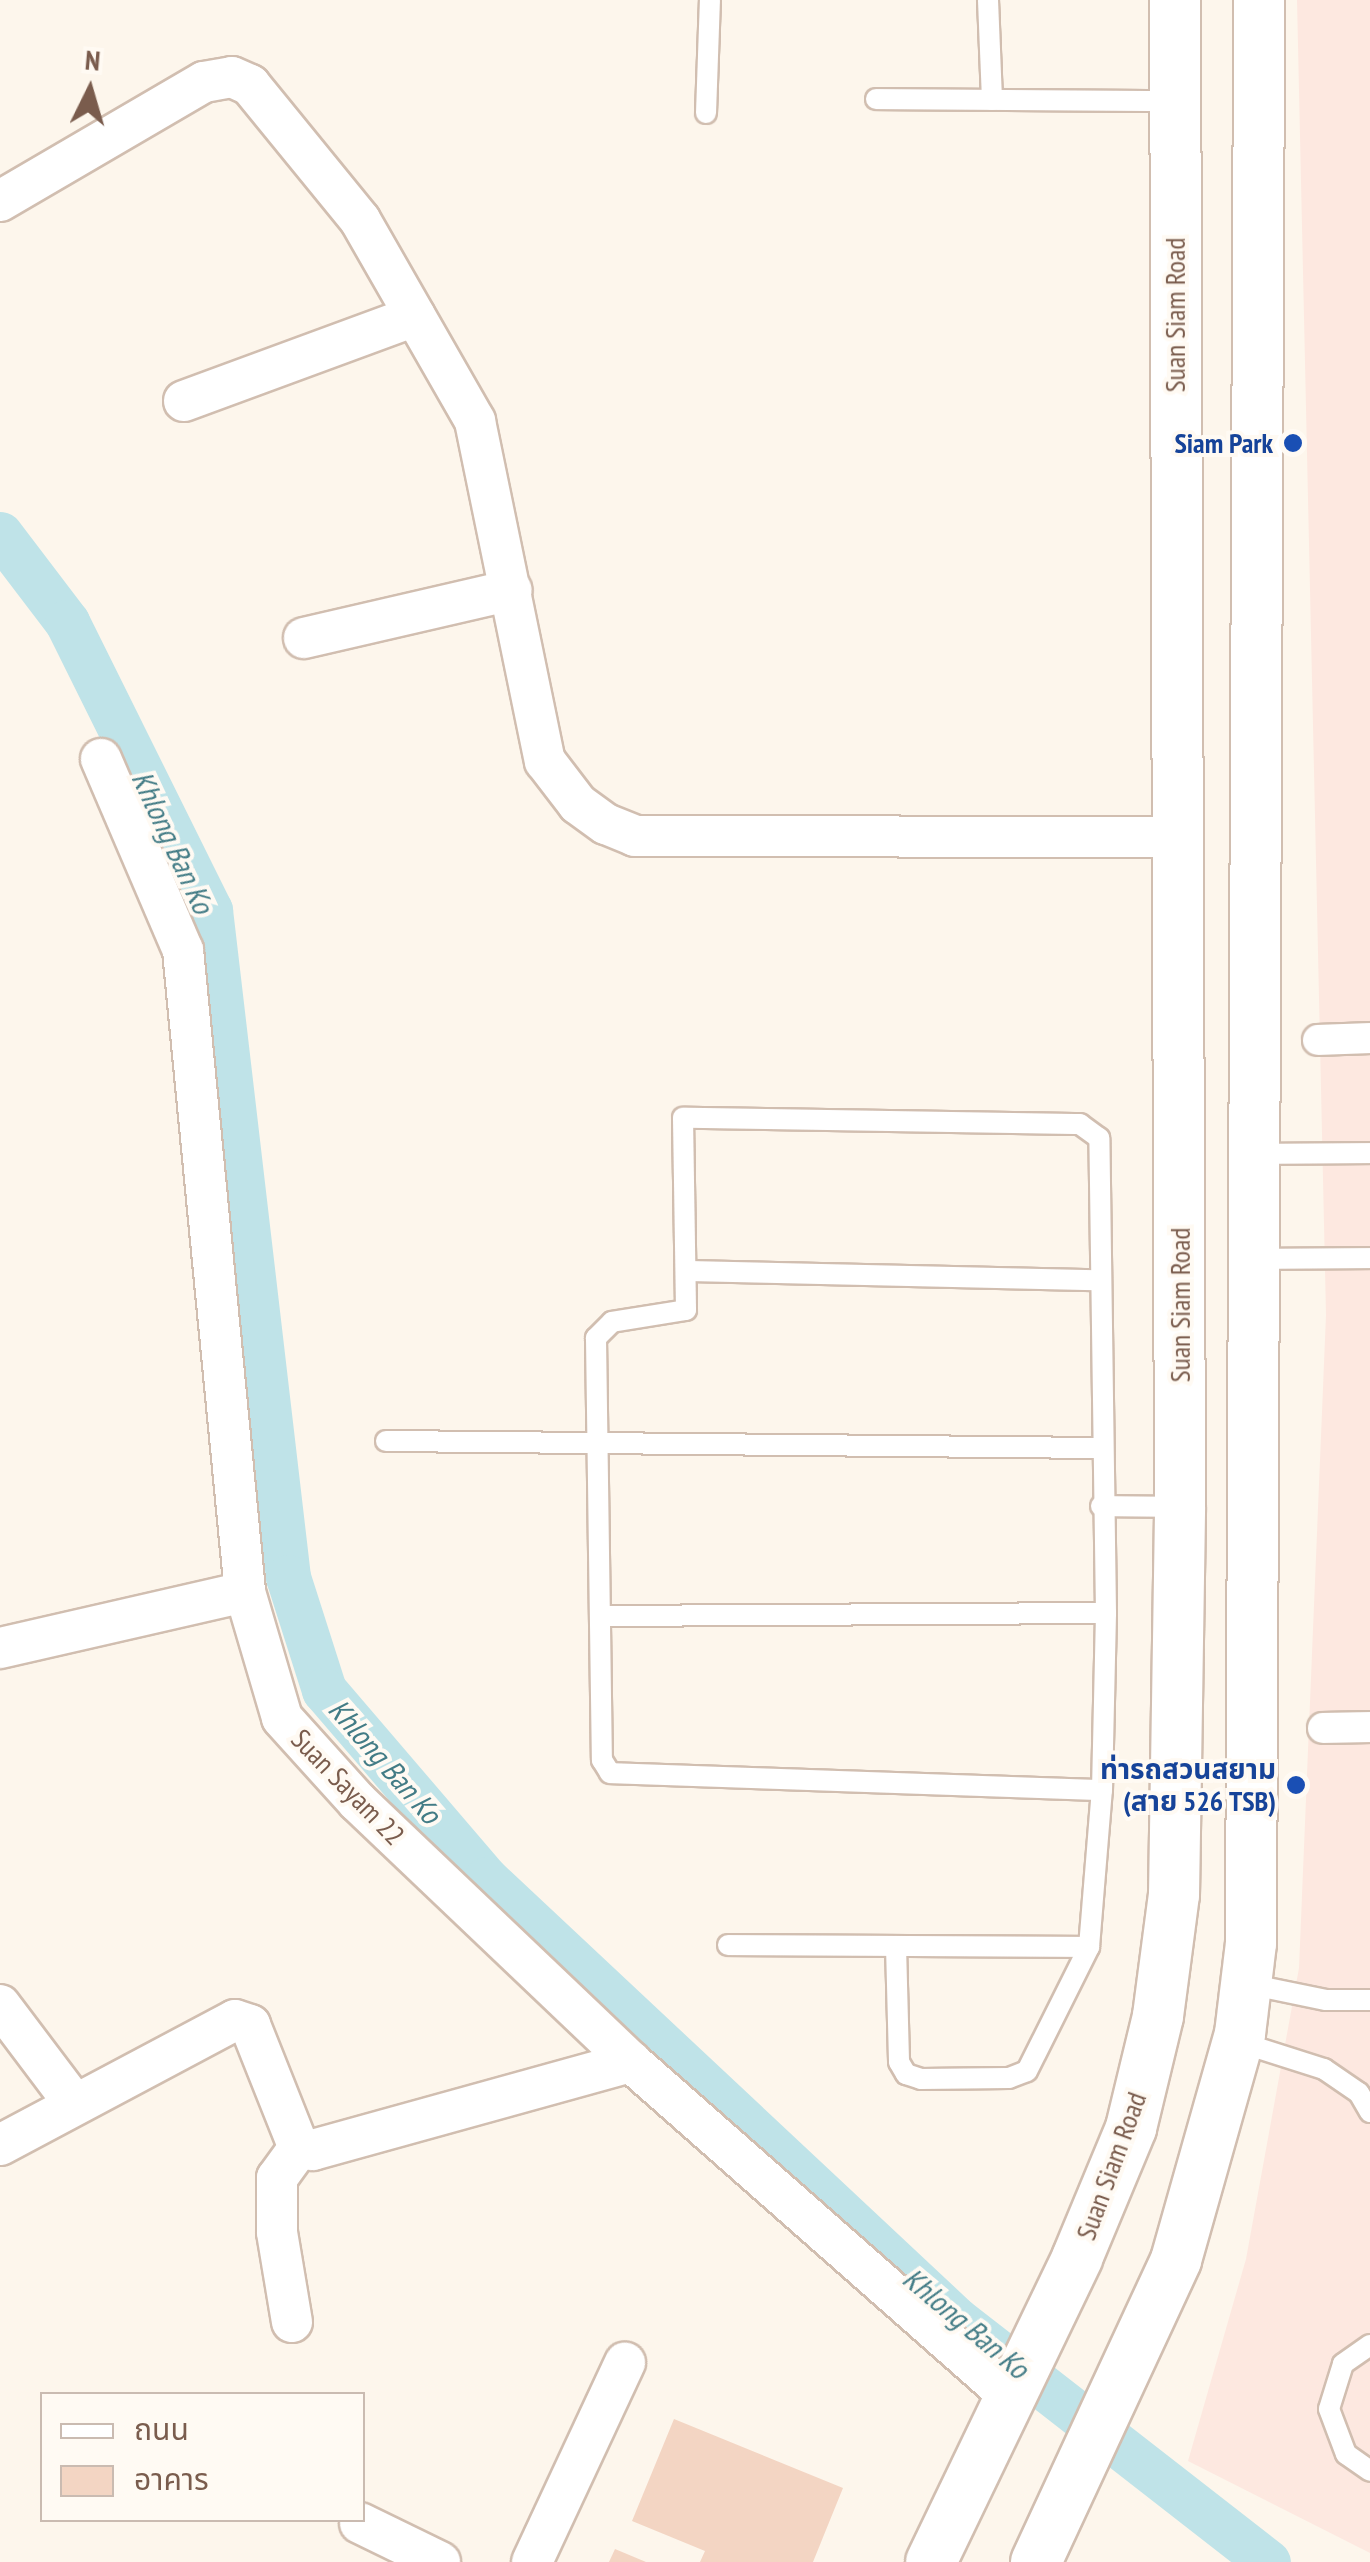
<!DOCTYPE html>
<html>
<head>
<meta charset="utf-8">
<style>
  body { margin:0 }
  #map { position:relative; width:1370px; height:2562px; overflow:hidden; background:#fdf6ec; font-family:"PT Sans Narrow","Noto Sans Thai",sans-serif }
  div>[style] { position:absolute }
  .commercial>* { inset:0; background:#fde8e0 }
  .canal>* { height:45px; margin:-22.5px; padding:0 22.5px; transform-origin:22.5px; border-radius:22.5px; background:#bfe3e8 }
  .building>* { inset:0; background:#f3d5c3 }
  .roads { filter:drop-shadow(2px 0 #d1beb0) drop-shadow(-2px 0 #d1beb0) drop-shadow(0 2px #d1beb0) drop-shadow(0 -2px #d1beb0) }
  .service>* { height:20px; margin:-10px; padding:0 10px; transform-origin:10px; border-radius:10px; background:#fff }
  .pedestrian>* { height:30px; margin:-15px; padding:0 15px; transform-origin:15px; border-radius:15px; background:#fff }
  .minor>* { height:40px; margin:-20px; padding:0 20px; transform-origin:20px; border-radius:20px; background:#fff }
  .tertiary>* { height:50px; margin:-25px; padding:0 25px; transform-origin:25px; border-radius:25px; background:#fff }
  .dots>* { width:28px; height:28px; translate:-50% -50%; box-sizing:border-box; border:5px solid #fffaf3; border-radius:50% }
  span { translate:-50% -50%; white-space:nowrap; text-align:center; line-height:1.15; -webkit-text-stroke:8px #fffaf3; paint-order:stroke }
  .street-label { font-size:28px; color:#7a5c4d }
  .transit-label { font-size:28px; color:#164399; font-weight:700 }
  .right { translate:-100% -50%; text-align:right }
  .water-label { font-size:30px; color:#437c86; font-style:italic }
  .legend { position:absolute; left:40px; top:2392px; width:325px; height:130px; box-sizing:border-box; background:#fffaf3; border:2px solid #cabbb1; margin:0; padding:12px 18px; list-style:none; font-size:30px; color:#7a5c4d }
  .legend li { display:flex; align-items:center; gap:20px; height:50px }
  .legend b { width:50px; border:2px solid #cabbb1 }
  .north { position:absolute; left:40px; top:40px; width:100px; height:100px; -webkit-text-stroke:8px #fffaf3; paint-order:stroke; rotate:5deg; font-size:28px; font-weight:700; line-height:40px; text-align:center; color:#7a5c4d }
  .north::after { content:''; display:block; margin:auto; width:35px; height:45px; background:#7a5c4d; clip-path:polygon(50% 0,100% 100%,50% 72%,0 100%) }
</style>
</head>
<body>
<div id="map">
  <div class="commercial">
    <div style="clip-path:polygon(1297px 0,1370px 0,1370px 2553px,1188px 2461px,1246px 2259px,1299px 1968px,1326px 1315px)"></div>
  </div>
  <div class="canal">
    <div style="left:0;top:534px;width:111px;rotate:52.7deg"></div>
    <div style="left:67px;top:622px;width:322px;rotate:63.6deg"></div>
    <div style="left:210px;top:910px;width:672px;rotate:83.33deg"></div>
    <div style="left:288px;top:1577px;width:119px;rotate:72.3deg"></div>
    <div style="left:324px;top:1690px;width:249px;rotate:49.4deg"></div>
    <div style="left:486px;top:1879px;width:645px;rotate:43.12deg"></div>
    <div style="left:957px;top:2320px;width:394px;rotate:37.9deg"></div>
  </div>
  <div class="building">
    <div style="clip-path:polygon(674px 2419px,843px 2488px,813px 2562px,700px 2562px,705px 2551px,632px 2521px)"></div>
    <div style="clip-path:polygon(615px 2549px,646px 2562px,609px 2562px)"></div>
  </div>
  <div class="roads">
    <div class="service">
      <div style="left:988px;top:0;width:100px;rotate:87.7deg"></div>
      <div style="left:876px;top:99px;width:297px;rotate:0.4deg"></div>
      <div style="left:706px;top:113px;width:113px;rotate:-88deg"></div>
      <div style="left:1254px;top:1154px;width:116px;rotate:-0.5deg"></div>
      <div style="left:1254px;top:1259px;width:116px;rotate:-0.5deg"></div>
      <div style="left:688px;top:1271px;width:409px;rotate:1.3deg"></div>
      <div style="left:386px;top:1441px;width:716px;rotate:0.56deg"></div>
      <div style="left:1101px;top:1506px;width:78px;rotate:0.7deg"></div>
      <div style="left:600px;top:1616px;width:506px;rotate:-0.34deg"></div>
      <div style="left:728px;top:1945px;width:361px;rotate:0.3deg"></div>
      <div style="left:896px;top:1946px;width:116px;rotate:88.5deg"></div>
      <div style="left:899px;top:2062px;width:14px;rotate:60deg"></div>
      <div style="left:906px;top:2074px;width:16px;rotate:18deg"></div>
      <div style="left:921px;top:2079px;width:88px;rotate:-0.7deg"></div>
      <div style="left:1009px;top:2078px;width:19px;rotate:-21deg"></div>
      <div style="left:1027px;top:2071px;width:139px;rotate:-63.4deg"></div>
      <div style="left:1089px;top:1947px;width:158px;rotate:-85.3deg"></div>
      <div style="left:1102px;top:1790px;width:177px;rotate:-88.7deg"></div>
      <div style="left:1106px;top:1613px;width:475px;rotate:-90.8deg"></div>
      <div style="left:1099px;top:1138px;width:24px;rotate:-144deg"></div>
      <div style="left:1080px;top:1124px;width:397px;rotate:-179.1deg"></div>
      <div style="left:683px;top:1118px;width:192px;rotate:89.1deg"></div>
      <div style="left:686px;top:1310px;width:75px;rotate:170.8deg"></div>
      <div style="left:612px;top:1322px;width:23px;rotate:135deg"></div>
      <div style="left:596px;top:1338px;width:422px;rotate:89.2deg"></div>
      <div style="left:602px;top:1760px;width:15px;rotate:58deg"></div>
      <div style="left:610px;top:1773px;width:492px;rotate:2deg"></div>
      <div style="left:1248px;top:1984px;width:80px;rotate:11.6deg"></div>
      <div style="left:1326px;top:2000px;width:44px"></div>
      <div style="left:1239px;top:2042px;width:89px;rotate:17.6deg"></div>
      <div style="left:1324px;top:2069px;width:42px;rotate:34.4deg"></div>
      <div style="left:1359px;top:2093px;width:22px;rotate:60deg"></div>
      <div style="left:1370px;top:2345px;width:33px;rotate:145deg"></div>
      <div style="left:1343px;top:2364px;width:47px;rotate:107.3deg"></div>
      <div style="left:1329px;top:2409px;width:48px;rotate:69.3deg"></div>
      <div style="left:1346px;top:2454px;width:29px;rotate:35deg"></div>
    </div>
    <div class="pedestrian">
      <div style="left:1318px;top:1040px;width:52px;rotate:-2.2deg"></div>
      <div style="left:1323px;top:1728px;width:47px;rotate:-1.2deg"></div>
    </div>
    <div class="minor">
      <div style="left:0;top:201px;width:236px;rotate:-30.3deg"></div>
      <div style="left:204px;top:82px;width:28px;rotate:-10deg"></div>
      <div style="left:232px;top:77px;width:20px;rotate:24deg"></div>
      <div style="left:250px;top:85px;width:174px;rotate:50.8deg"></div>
      <div style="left:360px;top:220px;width:232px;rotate:60.2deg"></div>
      <div style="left:475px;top:421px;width:347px;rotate:78.4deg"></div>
      <div style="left:545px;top:761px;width:54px;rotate:52.5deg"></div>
      <div style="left:578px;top:804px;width:34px;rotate:36deg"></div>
      <div style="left:606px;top:824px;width:31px;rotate:22deg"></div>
      <div style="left:635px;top:836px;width:540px;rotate:0.11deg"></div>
      <div style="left:184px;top:401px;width:246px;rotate:-20.2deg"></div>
      <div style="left:304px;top:638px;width:213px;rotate:-13deg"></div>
      <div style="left:101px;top:759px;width:208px;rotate:66.8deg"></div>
      <div style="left:183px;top:950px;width:645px;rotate:84.48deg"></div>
      <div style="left:245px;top:1592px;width:131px;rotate:73.6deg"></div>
      <div style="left:282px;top:1718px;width:113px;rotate:47.9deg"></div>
      <div style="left:358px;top:1802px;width:377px;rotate:43.6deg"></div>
      <div style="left:631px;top:2062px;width:505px;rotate:41.39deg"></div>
      <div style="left:0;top:1648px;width:251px;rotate:-12.9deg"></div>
      <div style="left:0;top:2005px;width:121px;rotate:53deg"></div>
      <div style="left:0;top:2145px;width:266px;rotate:-28deg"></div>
      <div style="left:235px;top:2020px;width:16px;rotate:18deg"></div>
      <div style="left:250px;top:2025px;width:132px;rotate:68.3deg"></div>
      <div style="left:299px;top:2148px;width:14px;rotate:8deg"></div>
      <div style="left:313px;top:2150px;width:330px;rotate:-15.5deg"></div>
      <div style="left:292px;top:2322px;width:91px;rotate:-99.5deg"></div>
      <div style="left:277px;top:2232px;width:54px;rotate:-90deg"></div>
      <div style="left:277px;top:2178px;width:37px;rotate:-54deg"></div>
      <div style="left:360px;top:2523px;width:89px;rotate:26deg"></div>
      <div style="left:532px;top:2562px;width:220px;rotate:-65deg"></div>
    </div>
    <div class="tertiary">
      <div style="left:931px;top:2562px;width:337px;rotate:-64.3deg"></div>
      <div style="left:1077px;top:2258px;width:141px;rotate:-67.4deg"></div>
      <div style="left:1131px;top:2128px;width:115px;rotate:-76.4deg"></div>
      <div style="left:1158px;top:2016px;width:122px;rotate:-82.5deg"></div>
      <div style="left:1174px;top:1895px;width:388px;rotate:-89.1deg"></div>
      <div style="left:1180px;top:1507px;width:1507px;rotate:-90.19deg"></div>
      <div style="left:1036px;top:2562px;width:333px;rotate:-65.1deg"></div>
      <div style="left:1176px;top:2260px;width:235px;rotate:-74.2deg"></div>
      <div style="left:1240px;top:2034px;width:92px;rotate:-83.1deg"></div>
      <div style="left:1251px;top:1943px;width:1943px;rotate:-89.76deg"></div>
    </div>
  </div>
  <div class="dots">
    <div style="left:1293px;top:443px;background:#1a4fb4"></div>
    <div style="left:1296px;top:1785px;background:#1a4fb4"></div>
  </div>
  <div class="street-label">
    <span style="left:1175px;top:315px;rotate:-90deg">Suan Siam Road</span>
    <span style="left:1180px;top:1305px;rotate:-90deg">Suan Siam Road</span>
    <span style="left:348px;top:1787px;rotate:46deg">Suan Sayam 22</span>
    <span style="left:1111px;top:2166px;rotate:-70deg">Suan Siam Road</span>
  </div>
  <div class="transit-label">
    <span class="right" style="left:1273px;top:443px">Siam Park</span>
    <span class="right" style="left:1276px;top:1785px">ท่ารถสวนสยาม<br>(สาย 526 TSB)</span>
  </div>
  <div class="water-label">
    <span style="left:173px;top:842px;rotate:65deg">Khlong Ban Ko</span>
    <span style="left:385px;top:1761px;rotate:49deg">Khlong Ban Ko</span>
    <span style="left:966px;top:2323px;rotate:40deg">Khlong Ban Ko</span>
  </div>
  <ul class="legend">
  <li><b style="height:12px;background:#fff"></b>ถนน</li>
  <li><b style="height:28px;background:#f3d5c3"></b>อาคาร</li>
  </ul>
  <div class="north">N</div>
</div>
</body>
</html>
